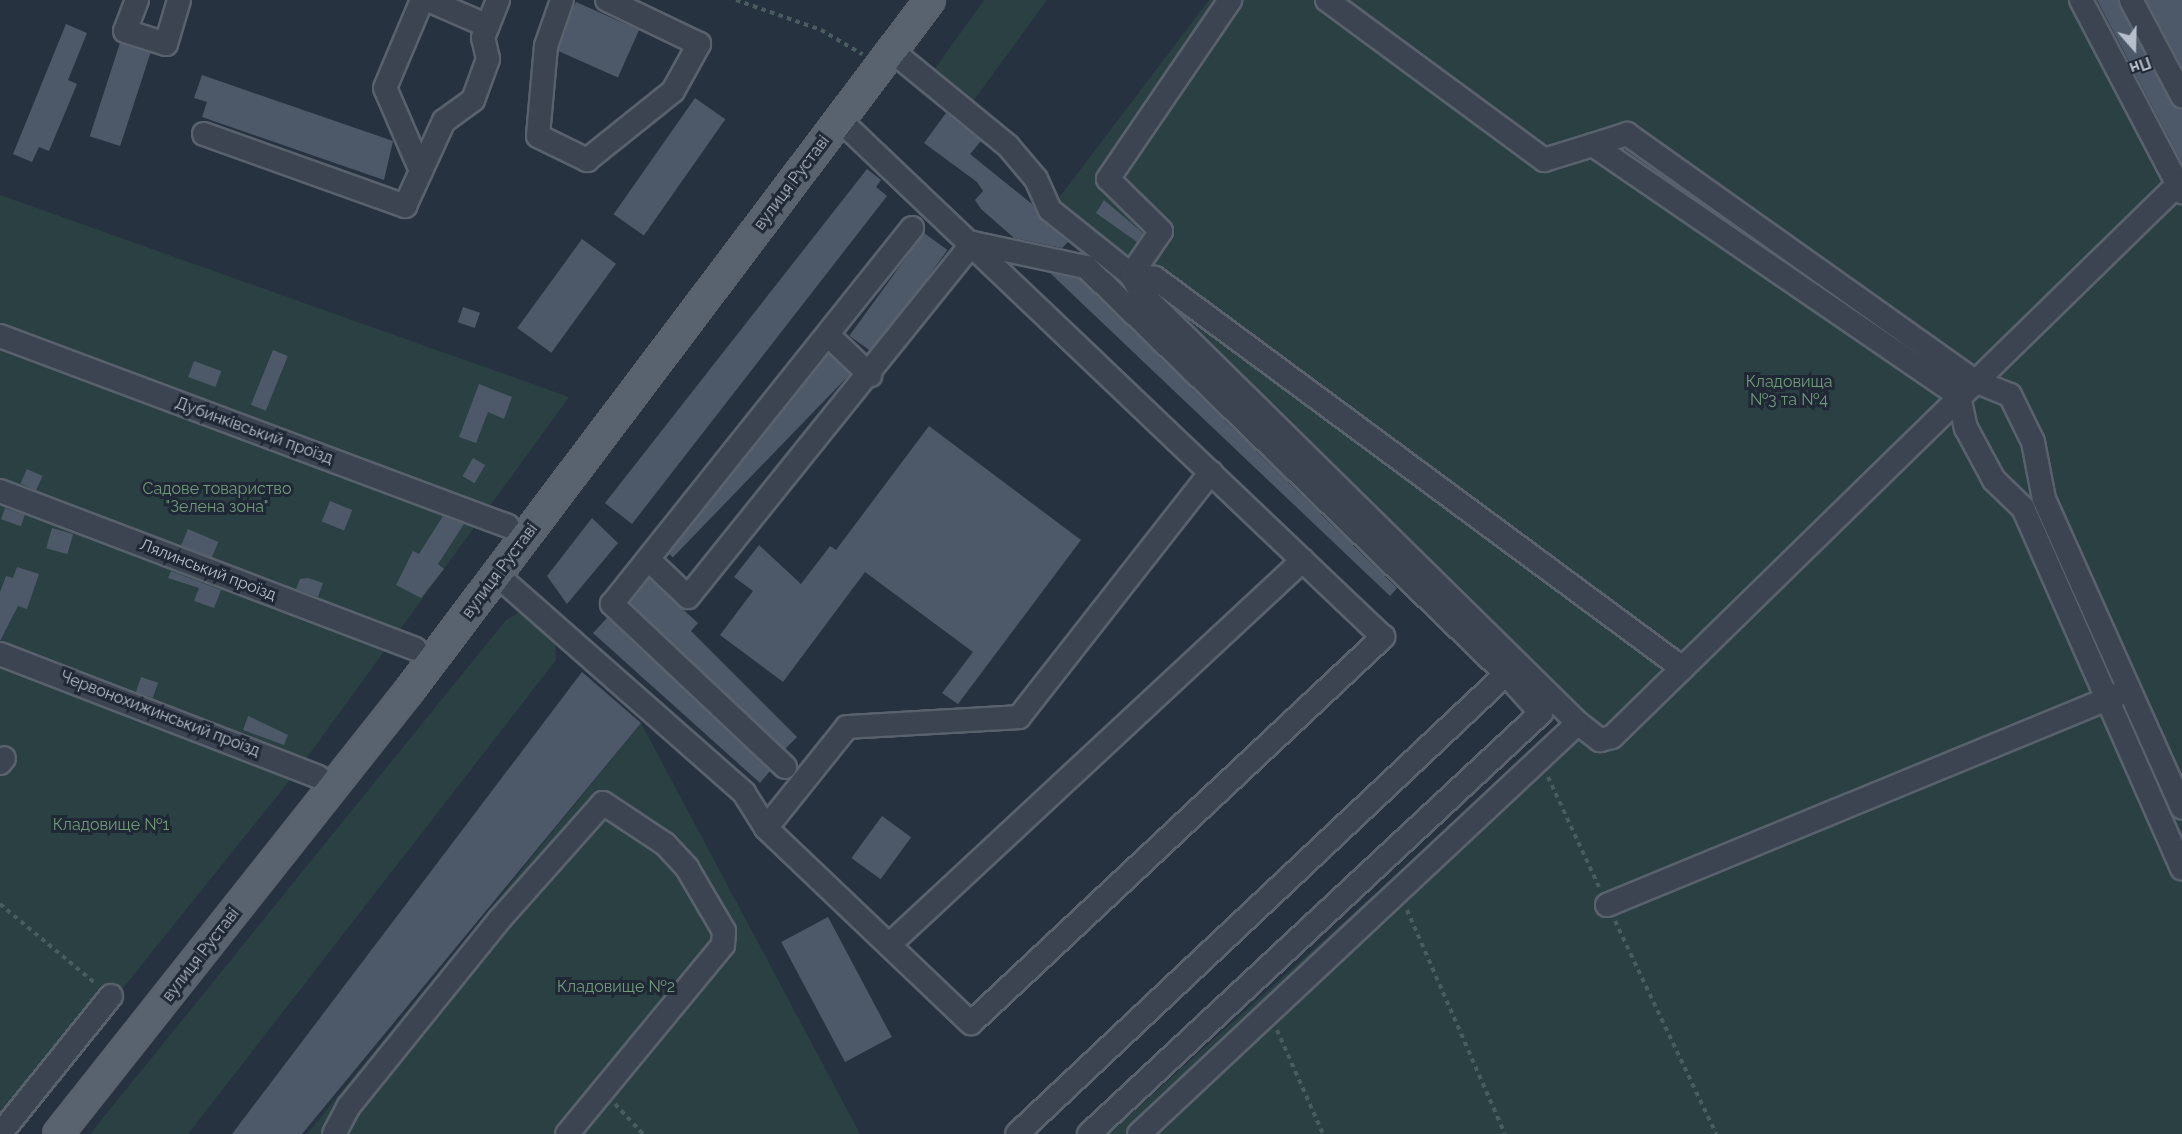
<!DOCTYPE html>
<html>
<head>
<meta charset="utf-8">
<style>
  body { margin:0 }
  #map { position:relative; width:2182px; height:1134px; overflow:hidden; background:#273240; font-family:Raleway,sans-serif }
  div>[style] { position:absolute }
  .green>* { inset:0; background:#2a4042 }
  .building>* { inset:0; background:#4d5969; transform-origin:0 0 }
  .path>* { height:4px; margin-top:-2px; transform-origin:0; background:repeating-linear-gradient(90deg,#495d60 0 4.5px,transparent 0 9px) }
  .roads { filter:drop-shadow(2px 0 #59616d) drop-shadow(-2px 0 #59616d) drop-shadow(0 2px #59616d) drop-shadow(0 -2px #59616d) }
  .minor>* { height:22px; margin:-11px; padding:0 11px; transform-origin:11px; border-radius:11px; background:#3b4450 }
  .major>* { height:28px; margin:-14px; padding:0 14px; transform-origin:14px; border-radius:14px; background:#596370 }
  span { translate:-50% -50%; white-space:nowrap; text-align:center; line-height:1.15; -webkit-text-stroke:6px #202835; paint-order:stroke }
  .street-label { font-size:16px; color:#b7bfca }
  .park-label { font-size:16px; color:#709a79 }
  .north { position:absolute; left:2104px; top:18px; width:60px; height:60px; -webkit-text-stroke:4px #202835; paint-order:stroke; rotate:160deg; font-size:16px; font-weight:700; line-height:24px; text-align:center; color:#b7bfca }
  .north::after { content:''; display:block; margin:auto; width:21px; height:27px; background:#b7bfca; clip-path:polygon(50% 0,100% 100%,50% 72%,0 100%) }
</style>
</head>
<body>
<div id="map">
  <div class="green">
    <div style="clip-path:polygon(984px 0,1047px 0,971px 104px,931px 74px)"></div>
    <div style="clip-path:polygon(1209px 0,2080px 0,2182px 192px,2182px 1134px,1109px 1134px,1566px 721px,1046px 215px)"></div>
    <div style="clip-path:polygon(0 195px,569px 397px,305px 760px,0 645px)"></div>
    <div style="clip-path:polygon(519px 612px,540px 623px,555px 644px,556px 660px,188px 1134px,90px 1134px,506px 620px)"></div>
    <div style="clip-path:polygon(0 664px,294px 775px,6px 1134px,0 1134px)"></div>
    <div style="clip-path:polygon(641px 723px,860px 1134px,307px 1134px)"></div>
  </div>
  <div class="building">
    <div style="clip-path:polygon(2097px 0,2118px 0,2170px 102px,2182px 109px,2182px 163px)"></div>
    <div style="clip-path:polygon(2146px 0,2182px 0,2182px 67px)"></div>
    <div style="left:576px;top:2px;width:69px;height:52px;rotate:24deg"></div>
    <div style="clip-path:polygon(66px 24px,87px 33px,68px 80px,77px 84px,49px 151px,39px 147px,32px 162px,13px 154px)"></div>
    <div style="left:120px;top:43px;width:32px;height:98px;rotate:18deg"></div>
    <div style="clip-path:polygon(202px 75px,393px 141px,384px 180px,202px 117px,207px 102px,194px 98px)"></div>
    <div style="left:695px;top:98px;width:37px;height:142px;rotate:35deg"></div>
    <div style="clip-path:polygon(946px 113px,981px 141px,970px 154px,1032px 204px,1041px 220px,1068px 242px,1062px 248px,1014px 238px,981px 209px,975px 200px,983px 191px,977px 182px,924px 143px)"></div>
    <div style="clip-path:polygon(867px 169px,881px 180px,876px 187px,887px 196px,632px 524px,605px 503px)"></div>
    <div style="clip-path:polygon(1104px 200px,1143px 233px,1137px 242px,1096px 213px)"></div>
    <div style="left:924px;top:233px;width:29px;height:127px;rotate:36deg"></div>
    <div style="left:582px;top:239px;width:42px;height:110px;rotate:36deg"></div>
    <div style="clip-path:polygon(1050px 273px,1079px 279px,1397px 588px,1390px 596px)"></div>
    <div style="left:463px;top:307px;width:18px;height:16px;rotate:19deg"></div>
    <div style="left:273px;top:350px;width:16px;height:59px;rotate:22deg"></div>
    <div style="left:829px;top:354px;width:29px;height:255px;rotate:44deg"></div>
    <div style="left:194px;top:361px;width:29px;height:17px;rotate:20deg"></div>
    <div style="clip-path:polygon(479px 384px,512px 397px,504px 419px,488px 412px,476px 443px,459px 437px)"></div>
    <div style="clip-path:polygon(929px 426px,1081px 540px,958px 704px,942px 693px,973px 652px,865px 572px,783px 682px,720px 635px,753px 591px,734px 577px,759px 545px,801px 584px,830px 546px,836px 550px)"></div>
    <div style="left:473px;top:458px;width:14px;height:21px;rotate:30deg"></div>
    <div style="left:27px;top:469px;width:17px;height:16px;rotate:24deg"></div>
    <div style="left:330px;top:501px;width:24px;height:22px;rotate:22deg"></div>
    <div style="left:5px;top:508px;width:21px;height:12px;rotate:19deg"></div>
    <div style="clip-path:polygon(443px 516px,464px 524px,438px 564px,444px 569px,421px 598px,396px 585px,413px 551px,419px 554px)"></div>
    <div style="clip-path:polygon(592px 518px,618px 543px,567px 604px,547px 576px)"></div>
    <div style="left:52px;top:528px;width:22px;height:21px;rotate:16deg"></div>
    <div style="left:188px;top:529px;width:33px;height:18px;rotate:23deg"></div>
    <div style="clip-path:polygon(17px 567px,39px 574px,27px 609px,18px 606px,0 641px,0 592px,6px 576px,13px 578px)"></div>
    <div style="clip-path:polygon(171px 571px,221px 590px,214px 608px,194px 601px,199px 588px,168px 578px)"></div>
    <div style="clip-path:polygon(308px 578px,323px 583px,318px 597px,296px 589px,300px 579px)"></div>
    <div style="clip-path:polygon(649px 579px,698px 623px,691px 631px,797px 737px,785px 749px,630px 603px)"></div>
    <div style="clip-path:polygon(607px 618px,770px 771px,760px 783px,593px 633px)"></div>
    <div style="clip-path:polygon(582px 672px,641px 723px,302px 1134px,232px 1134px)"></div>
    <div style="left:141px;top:677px;width:18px;height:16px;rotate:19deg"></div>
    <div style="clip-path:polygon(248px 716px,288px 735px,284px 745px,243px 730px)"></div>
    <div style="left:882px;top:816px;width:36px;height:52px;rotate:36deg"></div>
    <div style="left:828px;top:917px;width:136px;height:53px;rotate:62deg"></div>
  </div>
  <div class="path">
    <div style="left:736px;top:0;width:90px;rotate:19.4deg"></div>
    <div style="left:821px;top:30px;width:48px;rotate:30.3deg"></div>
    <div style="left:1548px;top:777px;width:121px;rotate:65.1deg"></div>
    <div style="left:0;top:904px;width:125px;rotate:39.8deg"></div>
    <div style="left:1407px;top:910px;width:244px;rotate:66.4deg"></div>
    <div style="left:1615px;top:921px;width:236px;rotate:64.6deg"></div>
    <div style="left:1277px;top:1030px;width:114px;rotate:66.1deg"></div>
    <div style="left:615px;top:1104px;width:41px;rotate:47deg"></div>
  </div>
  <div class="roads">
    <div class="minor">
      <div style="left:137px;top:0;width:33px;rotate:111deg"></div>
      <div style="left:125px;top:31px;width:43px;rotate:17.6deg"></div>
      <div style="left:166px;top:44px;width:46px;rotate:-73.5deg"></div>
      <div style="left:428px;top:0;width:65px;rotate:23.4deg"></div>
      <div style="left:562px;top:0;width:49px;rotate:109.2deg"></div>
      <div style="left:546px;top:46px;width:90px;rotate:95.1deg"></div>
      <div style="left:538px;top:136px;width:55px;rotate:26.1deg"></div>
      <div style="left:587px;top:160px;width:110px;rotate:-38.7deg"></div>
      <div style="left:673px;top:91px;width:54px;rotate:-61deg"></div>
      <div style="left:699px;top:44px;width:102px;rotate:-154.4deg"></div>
      <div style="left:1327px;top:0;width:270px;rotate:36.4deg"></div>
      <div style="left:1544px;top:160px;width:51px;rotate:-17deg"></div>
      <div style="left:1593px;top:145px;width:444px;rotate:34.4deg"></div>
      <div style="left:1959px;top:396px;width:33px;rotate:78deg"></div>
      <div style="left:1966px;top:428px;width:59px;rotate:61.7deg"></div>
      <div style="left:1994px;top:480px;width:40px;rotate:44deg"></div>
      <div style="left:2023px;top:508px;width:394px;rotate:66.2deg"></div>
      <div style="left:2081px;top:0;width:217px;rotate:62.3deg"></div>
      <div style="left:2131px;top:0;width:109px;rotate:62deg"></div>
      <div style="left:892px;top:51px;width:150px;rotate:39.3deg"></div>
      <div style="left:1008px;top:146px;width:43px;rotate:49.7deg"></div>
      <div style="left:1036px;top:179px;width:34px;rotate:66deg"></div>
      <div style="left:1050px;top:210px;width:104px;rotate:38.7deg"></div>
      <div style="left:1131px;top:275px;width:24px;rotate:7deg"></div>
      <div style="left:1155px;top:278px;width:656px;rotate:36.5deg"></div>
      <div style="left:204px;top:134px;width:214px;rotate:19.7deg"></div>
      <div style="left:405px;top:206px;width:94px;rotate:-65.4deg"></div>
      <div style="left:444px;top:121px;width:36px;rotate:-36deg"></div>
      <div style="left:473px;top:100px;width:44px;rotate:-69.9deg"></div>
      <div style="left:488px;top:59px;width:22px;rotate:-103deg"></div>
      <div style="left:483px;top:38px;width:41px;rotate:-68.5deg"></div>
      <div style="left:1593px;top:145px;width:36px;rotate:-18deg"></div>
      <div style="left:1627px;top:134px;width:427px;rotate:35.4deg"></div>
      <div style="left:1975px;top:381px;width:38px;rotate:22deg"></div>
      <div style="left:2010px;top:395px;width:52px;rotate:63.9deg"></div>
      <div style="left:2033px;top:442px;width:58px;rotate:79.1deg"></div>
      <div style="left:2044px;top:499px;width:338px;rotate:65.9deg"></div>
      <div style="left:421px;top:171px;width:90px;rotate:-113.4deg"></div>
      <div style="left:385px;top:88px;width:95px;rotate:-67.2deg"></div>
      <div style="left:0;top:336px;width:542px;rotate:20.51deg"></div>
      <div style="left:829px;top:336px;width:57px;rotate:43.6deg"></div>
      <div style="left:0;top:491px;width:444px;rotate:20.8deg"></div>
      <div style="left:650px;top:561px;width:52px;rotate:43.5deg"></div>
      <div style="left:688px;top:597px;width:454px;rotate:-51.2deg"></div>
      <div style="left:973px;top:243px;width:116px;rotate:12deg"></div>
      <div style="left:1086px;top:267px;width:585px;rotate:44.1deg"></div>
      <div style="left:1506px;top:674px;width:671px;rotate:136.75deg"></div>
      <div style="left:497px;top:575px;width:329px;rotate:41.4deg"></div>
      <div style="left:744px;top:793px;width:41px;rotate:57.8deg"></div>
      <div style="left:766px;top:828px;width:283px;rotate:43.6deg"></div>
      <div style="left:971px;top:1023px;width:565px;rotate:-43.13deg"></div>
      <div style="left:1383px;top:637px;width:750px;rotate:-136.41deg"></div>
      <div style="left:0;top:654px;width:341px;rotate:21.1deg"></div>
      <div style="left:1578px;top:723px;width:28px;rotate:38deg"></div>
      <div style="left:1600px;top:740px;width:12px;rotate:-14deg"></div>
      <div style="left:1612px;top:737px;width:791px;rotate:-44.33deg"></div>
      <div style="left:0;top:763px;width:6px;rotate:-51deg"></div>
      <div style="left:785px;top:767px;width:238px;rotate:-136.7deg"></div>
      <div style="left:612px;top:604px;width:481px;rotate:-51.4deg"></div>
      <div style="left:766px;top:828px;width:129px;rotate:-51.3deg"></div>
      <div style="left:847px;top:727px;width:172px;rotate:-3.3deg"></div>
      <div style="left:1019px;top:717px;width:311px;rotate:-51.9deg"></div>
      <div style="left:1607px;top:905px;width:552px;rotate:-22.38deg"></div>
      <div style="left:889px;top:945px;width:565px;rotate:-42.92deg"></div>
      <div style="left:0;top:1134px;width:177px;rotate:-51.2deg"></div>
      <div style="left:334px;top:1134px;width:32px;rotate:-62deg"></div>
      <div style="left:349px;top:1106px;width:240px;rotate:-51.1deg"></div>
      <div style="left:500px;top:919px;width:155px;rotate:-48.4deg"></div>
      <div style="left:603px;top:803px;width:74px;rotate:33.5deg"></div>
      <div style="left:665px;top:844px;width:33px;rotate:47deg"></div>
      <div style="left:687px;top:868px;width:73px;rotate:59.6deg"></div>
      <div style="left:724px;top:931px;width:14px;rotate:94deg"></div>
      <div style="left:723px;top:945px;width:245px;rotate:129.5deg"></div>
      <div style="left:1089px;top:1134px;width:618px;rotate:-42.97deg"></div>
      <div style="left:1541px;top:713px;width:52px;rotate:-131.9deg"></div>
      <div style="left:1139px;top:1134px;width:601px;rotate:-43.11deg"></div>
      <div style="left:1578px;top:723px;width:612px;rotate:-135.46deg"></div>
      <div style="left:1142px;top:294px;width:22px;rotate:-120deg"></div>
      <div style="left:1131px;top:275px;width:53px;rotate:-55.7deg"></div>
      <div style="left:1161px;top:231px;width:74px;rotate:-135.5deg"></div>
      <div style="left:1108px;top:179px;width:217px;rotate:-55.7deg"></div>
    </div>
    <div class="major">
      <div style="left:58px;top:1134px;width:565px;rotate:-51.61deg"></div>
      <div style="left:409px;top:691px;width:865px;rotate:-52.98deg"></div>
    </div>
  </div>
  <div class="street-label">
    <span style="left:792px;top:183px;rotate:-53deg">вулиця Руставі</span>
    <span style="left:254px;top:431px;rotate:20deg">Дубинківський проїзд</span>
    <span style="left:208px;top:570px;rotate:21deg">Лялинський проїзд</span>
    <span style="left:500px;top:571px;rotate:-53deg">вулиця Руставі</span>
    <span style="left:160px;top:714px;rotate:21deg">Червонохижинський проїзд</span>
    <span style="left:201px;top:955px;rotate:-52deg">вулиця Руставі</span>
  </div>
  <div class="park-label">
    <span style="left:1789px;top:391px">Кладовища<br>№3 та №4</span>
    <span style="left:217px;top:498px">Садове товариство<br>"Зелена зона"</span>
    <span style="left:111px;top:825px">Кладовище №1</span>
    <span style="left:616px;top:987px">Кладовище №2</span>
  </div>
  <div class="north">Пн</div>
</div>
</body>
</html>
